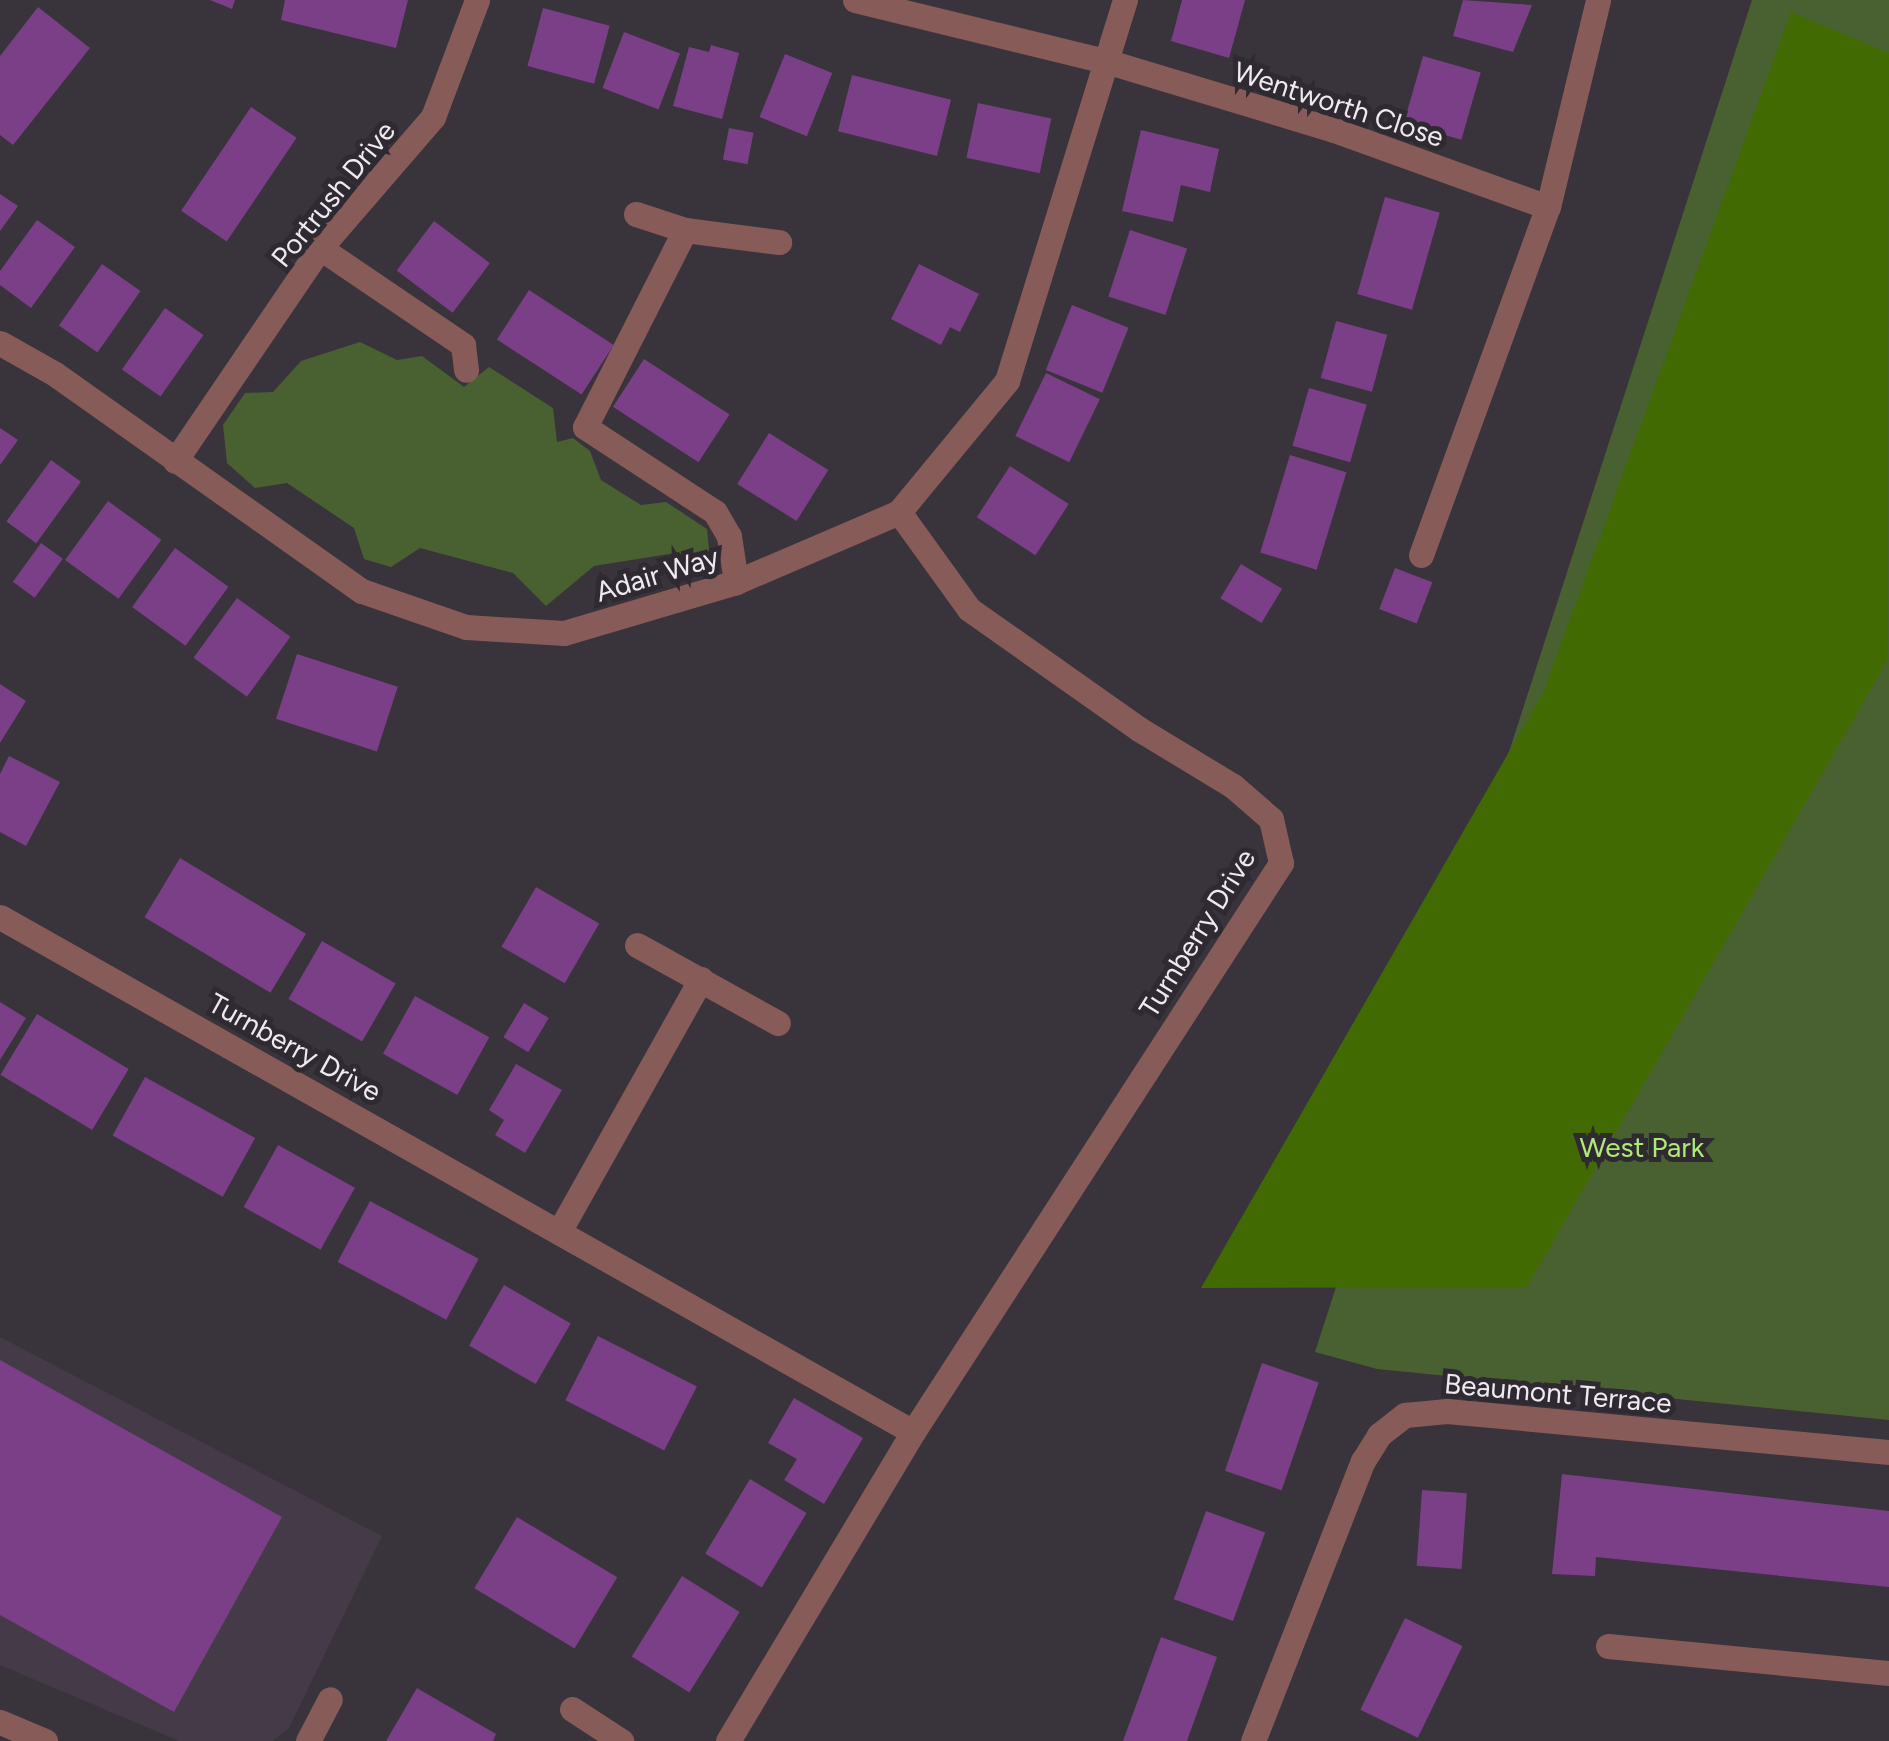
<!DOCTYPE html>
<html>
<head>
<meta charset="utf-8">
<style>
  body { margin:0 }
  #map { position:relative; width:1889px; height:1741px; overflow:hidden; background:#39333b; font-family:Figtree,sans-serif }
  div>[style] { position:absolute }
  .built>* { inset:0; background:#453a47 }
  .green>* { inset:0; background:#496131 }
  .forest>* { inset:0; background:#416a03 }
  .building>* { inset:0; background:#7a3f87; transform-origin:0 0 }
  .service>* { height:25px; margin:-12.5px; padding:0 12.5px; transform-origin:12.5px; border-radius:12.5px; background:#875b58 }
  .minor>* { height:25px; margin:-12.5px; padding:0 12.5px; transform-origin:12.5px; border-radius:12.5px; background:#875b58 }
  span { translate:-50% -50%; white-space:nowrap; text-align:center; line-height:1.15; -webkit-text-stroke:10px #2f2931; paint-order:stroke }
  .street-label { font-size:28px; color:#eeeaef }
  .park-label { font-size:28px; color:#b0ea76 }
</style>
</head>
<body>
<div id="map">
  <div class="built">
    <div style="clip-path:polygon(0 1337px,382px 1536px,289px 1728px,273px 1741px,179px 1741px,0 1665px)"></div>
  </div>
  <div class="green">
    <div style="clip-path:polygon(1752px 0,1889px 0,1889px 1420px,1377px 1369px,1315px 1352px)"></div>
    <div style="clip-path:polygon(360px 342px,397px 360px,422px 356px,464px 387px,489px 367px,553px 408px,557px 442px,573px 438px,590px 451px,601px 480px,641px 505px,666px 502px,707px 529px,710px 560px,675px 553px,594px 566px,546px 606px,513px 573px,420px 548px,391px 567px,364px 559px,354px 528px,287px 483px,255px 488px,227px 463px,223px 425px,245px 393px,273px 392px,301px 361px)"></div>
  </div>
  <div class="forest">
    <div style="clip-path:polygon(1791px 12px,1889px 53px,1887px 661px,1527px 1287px,1201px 1288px,1544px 691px)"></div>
  </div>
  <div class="building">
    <div style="clip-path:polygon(210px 0,235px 0,232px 9px)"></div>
    <div style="clip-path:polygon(285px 0,408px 0,396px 48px,281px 20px)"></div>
    <div style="clip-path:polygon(1182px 0,1245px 0,1229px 58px,1171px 41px)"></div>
    <div style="clip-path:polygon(1463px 0,1532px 5px,1513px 52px,1453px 36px)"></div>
    <div style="clip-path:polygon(38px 7px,90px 48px,13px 145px,0 135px,0 56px)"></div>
    <div style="left:543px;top:8px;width:69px;height:60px;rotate:15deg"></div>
    <div style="left:624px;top:32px;width:60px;height:60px;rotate:21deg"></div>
    <div style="clip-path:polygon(711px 45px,739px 53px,722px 119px,673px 106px,689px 47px,709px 52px)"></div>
    <div style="left:785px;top:54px;width:51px;height:68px;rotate:22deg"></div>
    <div style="left:1423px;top:56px;width:60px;height:70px;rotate:16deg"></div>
    <div style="left:852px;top:75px;width:102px;height:58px;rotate:14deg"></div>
    <div style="left:978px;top:103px;width:75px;height:56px;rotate:12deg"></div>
    <div style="left:251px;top:107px;width:55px;height:125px;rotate:34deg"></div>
    <div style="left:729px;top:128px;width:25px;height:32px;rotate:11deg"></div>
    <div style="clip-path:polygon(1141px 130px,1219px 149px,1210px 192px,1181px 185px,1173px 222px,1122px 211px)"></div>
    <div style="clip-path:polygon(0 194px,18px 206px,0 231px)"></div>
    <div style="left:1385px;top:197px;width:57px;height:101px;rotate:16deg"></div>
    <div style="clip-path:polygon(37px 220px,75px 247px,31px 308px,0 285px,0 271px)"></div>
    <div style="left:434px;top:221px;width:70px;height:62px;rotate:37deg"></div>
    <div style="left:1130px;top:230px;width:60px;height:70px;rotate:18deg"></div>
    <div style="left:102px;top:264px;width:47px;height:75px;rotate:35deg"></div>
    <div style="clip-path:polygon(919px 264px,979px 294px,960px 332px,950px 327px,941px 345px,891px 319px)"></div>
    <div style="left:529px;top:290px;width:101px;height:59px;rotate:33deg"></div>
    <div style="left:1072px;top:305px;width:61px;height:70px;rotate:22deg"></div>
    <div style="left:165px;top:308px;width:47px;height:75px;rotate:35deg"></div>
    <div style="left:1336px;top:321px;width:53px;height:59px;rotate:15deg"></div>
    <div style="left:644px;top:359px;width:102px;height:57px;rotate:33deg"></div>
    <div style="left:1046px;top:373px;width:60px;height:70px;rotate:26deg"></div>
    <div style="left:1309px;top:388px;width:60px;height:60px;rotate:16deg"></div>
    <div style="clip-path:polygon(0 428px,18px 440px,0 465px)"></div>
    <div style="left:769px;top:433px;width:70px;height:60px;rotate:32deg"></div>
    <div style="left:1290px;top:455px;width:59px;height:102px;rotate:17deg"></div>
    <div style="left:51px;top:460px;width:37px;height:76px;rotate:36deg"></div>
    <div style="left:1010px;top:466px;width:70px;height:61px;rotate:33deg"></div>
    <div style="left:108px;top:501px;width:66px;height:73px;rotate:36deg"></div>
    <div style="left:41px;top:543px;width:27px;height:48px;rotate:36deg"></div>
    <div style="left:175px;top:548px;width:66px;height:73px;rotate:36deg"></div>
    <div style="left:1241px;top:564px;width:48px;height:40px;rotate:31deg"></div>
    <div style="left:1395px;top:568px;width:40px;height:44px;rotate:21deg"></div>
    <div style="left:237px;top:598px;width:66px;height:74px;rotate:36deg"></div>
    <div style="left:297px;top:654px;width:106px;height:68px;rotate:18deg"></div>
    <div style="clip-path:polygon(0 684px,26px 701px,0 743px)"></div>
    <div style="clip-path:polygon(9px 756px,60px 782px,26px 846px,0 832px,0 774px)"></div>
    <div style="left:180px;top:858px;width:147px;height:69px;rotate:31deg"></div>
    <div style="left:536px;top:887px;width:73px;height:69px;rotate:30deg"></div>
    <div style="left:322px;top:941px;width:85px;height:67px;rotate:30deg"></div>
    <div style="left:415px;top:996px;width:85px;height:66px;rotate:29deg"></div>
    <div style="clip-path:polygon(0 1002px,26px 1018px,0 1060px)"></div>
    <div style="left:524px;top:1003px;width:29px;height:40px;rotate:31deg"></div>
    <div style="left:37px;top:1014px;width:107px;height:71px;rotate:31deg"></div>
    <div style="clip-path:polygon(516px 1064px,562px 1090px,525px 1153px,495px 1135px,504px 1120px,489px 1110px)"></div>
    <div style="left:145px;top:1077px;width:126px;height:67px;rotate:29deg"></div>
    <div style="left:278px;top:1145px;width:88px;height:71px;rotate:29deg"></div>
    <div style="left:370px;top:1201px;width:123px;height:69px;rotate:28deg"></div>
    <div style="left:504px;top:1285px;width:77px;height:70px;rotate:30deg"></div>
    <div style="left:598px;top:1336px;width:111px;height:72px;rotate:27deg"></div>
    <div style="clip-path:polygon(0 1360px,282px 1517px,174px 1712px,0 1615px)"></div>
    <div style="left:1262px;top:1363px;width:60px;height:114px;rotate:19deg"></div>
    <div style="clip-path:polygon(794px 1398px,863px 1438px,824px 1504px,784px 1480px,797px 1459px,768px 1443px)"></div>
    <div style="clip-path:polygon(1562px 1474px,1889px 1511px,1889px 1587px,1596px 1557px,1595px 1576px,1552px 1574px)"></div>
    <div style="left:750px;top:1479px;width:66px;height:87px;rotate:31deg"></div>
    <div style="left:1422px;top:1490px;width:45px;height:76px;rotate:4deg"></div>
    <div style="left:1206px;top:1511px;width:63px;height:94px;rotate:20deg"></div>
    <div style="left:517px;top:1517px;width:117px;height:83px;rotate:31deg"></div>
    <div style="left:682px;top:1576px;width:68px;height:95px;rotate:32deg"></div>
    <div style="left:1405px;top:1618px;width:64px;height:102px;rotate:26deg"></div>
    <div style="clip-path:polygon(1161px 1637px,1217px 1657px,1187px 1741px,1123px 1741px)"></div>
    <div style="clip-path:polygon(417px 1688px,496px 1734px,493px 1741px,386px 1741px)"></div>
  </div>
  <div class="service">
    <div style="left:636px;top:214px;width:52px;rotate:18.1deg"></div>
    <div style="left:685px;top:230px;width:95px;rotate:7.3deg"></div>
    <div style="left:685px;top:230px;width:221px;rotate:116.9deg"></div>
    <div style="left:585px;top:427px;width:155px;rotate:33.2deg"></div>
    <div style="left:715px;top:512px;width:28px;rotate:60deg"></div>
    <div style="left:729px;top:536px;width:47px;rotate:81.3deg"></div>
    <div style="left:320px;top:248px;width:173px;rotate:34.1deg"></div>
    <div style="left:463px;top:345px;width:25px;rotate:83deg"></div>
    <div style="left:1608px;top:1646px;width:282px;rotate:5.5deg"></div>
    <div style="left:572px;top:1709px;width:59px;rotate:33.1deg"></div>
  </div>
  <div class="minor">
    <div style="left:855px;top:0;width:261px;rotate:13.7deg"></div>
    <div style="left:1109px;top:62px;width:235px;rotate:16.8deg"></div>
    <div style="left:1334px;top:130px;width:227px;rotate:19.8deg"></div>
    <div style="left:0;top:343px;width:63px;rotate:29.4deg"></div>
    <div style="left:55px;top:374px;width:376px;rotate:35.3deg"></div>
    <div style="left:362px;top:591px;width:110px;rotate:19.1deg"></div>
    <div style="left:466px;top:627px;width:98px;rotate:3.5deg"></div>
    <div style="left:564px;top:633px;width:179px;rotate:-16.5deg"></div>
    <div style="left:736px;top:582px;width:177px;rotate:-23.2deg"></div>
    <div style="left:899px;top:512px;width:170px;rotate:-50.5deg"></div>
    <div style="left:1007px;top:381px;width:399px;rotate:-72.8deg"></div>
    <div style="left:175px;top:461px;width:258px;rotate:-55.8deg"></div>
    <div style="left:320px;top:248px;width:173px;rotate:-49.2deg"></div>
    <div style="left:433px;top:117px;width:125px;rotate:-69.4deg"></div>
    <div style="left:1421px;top:555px;width:370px;rotate:-70deg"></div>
    <div style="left:1548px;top:207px;width:213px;rotate:-76.4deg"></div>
    <div style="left:0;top:917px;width:1048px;rotate:29.43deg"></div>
    <div style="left:637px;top:945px;width:161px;rotate:29deg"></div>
    <div style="left:560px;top:1230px;width:288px;rotate:-60.7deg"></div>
    <div style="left:0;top:1722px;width:49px;rotate:22.9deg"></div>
    <div style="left:308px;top:1741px;width:47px;rotate:-62.4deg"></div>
    <div style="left:728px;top:1741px;width:360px;rotate:-59.1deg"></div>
    <div style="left:913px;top:1432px;width:678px;rotate:-57.11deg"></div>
    <div style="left:1281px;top:863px;width:45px;rotate:-102.8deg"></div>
    <div style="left:1271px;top:819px;width:50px;rotate:-139deg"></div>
    <div style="left:1233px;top:786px;width:110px;rotate:-148.8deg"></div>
    <div style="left:1139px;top:729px;width:208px;rotate:-144.8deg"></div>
    <div style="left:969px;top:609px;width:120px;rotate:-125.8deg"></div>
    <div style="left:1253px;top:1741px;width:301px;rotate:-68.6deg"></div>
    <div style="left:1363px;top:1461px;width:31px;rotate:-58deg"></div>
    <div style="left:1379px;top:1435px;width:33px;rotate:-38deg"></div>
    <div style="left:1405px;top:1415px;width:42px;rotate:-5.4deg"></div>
    <div style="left:1447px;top:1411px;width:444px;rotate:5.3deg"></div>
  </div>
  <div class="street-label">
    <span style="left:1339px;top:104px;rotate:18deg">Wentworth Close</span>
    <span style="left:333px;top:194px;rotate:-51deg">Portrush Drive</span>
    <span style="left:657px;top:574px;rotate:-17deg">Adair Way</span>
    <span style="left:1197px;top:933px;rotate:-58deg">Turnberry Drive</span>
    <span style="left:295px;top:1047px;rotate:29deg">Turnberry Drive</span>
    <span style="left:1558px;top:1393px;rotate:5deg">Beaumont Terrace</span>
  </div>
  <div class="park-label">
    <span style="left:1642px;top:1147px">West Park</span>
  </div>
</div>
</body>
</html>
